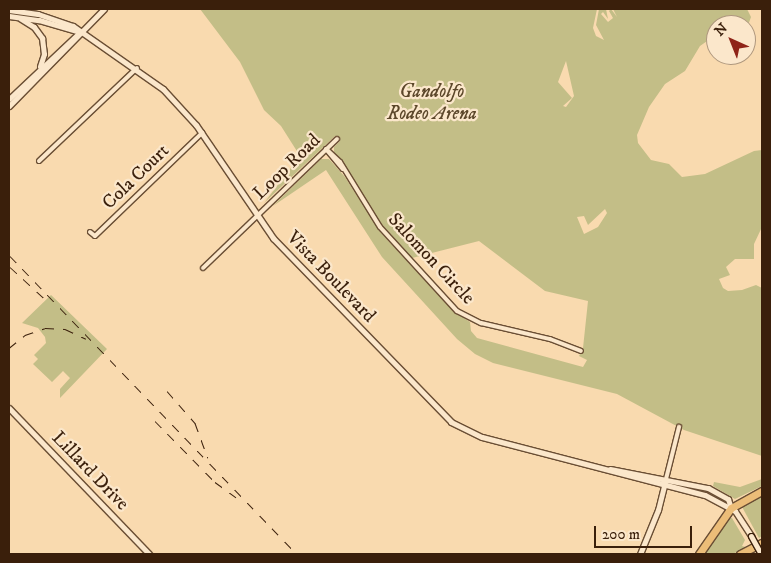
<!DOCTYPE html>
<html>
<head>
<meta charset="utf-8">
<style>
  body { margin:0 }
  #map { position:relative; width:771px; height:563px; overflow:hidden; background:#f9daaf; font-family:"IM FELL DW Pica",serif }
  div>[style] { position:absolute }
  .green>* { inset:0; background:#c3be87 }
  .roads { filter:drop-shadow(1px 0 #6a4e34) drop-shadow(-1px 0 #6a4e34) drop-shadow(0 1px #6a4e34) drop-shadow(0 -1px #6a4e34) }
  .street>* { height:4px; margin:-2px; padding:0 2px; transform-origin:2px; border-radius:2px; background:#fbe7cb }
  .secondary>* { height:5px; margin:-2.5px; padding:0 2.5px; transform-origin:2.5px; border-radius:2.5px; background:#fbe7cb }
  .highway>* { height:7px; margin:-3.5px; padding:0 3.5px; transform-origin:3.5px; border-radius:3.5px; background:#ecbd78 }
  .rail>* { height:1px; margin-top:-0.5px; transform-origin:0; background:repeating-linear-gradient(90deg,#3a1f0b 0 9px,transparent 0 18px) }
  .bridges { filter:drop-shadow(1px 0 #3a1f0b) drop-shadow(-1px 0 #3a1f0b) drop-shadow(0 1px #3a1f0b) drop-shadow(0 -1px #3a1f0b) }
  .secondary-bridge>* { height:5px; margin:-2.5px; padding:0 2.5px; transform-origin:2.5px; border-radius:2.5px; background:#fbe7cb }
  span { translate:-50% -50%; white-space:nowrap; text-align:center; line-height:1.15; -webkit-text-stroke:4.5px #fbe7cb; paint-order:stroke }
  .park-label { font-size:19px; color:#5c472a; font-style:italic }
  .street-label { font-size:19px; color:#3a1f0b }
  .frame { position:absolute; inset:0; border:10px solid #3a1f0b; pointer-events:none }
  .north { position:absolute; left:706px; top:15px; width:50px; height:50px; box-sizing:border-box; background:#fbe7cb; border:1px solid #ae977e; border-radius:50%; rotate:316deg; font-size:14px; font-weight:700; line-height:20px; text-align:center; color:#3a1f0b }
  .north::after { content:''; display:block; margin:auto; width:18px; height:22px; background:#8f2418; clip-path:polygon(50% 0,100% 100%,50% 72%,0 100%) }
  .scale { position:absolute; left:594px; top:526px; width:98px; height:22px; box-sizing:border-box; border:2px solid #3a1f0b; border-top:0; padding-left:6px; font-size:15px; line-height:18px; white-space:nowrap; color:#3a1f0b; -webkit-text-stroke:4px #fbe7cb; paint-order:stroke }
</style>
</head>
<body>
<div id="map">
  <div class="green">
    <div style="clip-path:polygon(evenodd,200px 9px,597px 9px,593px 28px,596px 36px,604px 40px,596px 25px,599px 9px,606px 9px,608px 19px,603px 12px,601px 14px,608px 22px,613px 18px,609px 11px,611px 9px,617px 17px,613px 9px,747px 9px,751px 17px,746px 31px,746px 25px,716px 25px,716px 39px,710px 39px,700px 46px,685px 71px,665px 84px,649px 107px,637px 135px,638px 143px,651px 160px,669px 164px,682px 177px,705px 174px,754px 151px,762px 150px,762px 227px,754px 244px,754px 259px,735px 259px,726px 267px,730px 275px,719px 279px,723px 288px,728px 291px,742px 290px,756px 285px,762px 288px,762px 456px,684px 430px,617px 394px,493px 363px,475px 354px,457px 339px,382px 257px,326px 170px,273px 206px,321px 159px,329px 159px,345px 177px,381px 233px,452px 310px,470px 322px,471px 331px,477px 338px,583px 367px,587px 360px,579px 356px,583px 348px,588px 301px,545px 291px,479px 241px,412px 258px,379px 221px,334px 153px,334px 147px,340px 141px,335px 136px,264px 203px,300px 156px,281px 126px,264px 110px,240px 62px,200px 9px,566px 61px,574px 96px,566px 107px,563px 106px,572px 98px,558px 82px,566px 61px,200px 9px,605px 209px,607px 213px,598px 227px,584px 234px,577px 217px,584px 216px,588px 225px,605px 209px)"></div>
    <div style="clip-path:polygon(51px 295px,107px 349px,60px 398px,60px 389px,70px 378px,63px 371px,52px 382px,33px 364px,38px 359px,34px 355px,46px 343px,45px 337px,38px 328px,22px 323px)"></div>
    <div style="clip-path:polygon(762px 479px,762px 486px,735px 499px,713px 486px,714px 482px,740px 487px)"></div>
    <div style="clip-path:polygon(762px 495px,762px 536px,759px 538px,741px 505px)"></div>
    <div style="clip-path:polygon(732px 518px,745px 540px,742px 546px,746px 547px,733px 554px,703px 554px,727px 519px)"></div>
  </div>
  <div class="roads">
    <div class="street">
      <div style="left:326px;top:149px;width:19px;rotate:43deg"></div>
      <div style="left:340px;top:162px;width:76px;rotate:58.4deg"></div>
      <div style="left:380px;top:227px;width:114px;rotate:47.5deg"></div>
      <div style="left:457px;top:311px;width:27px;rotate:27deg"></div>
      <div style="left:481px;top:323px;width:71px;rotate:13.1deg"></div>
      <div style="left:550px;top:339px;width:33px;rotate:21deg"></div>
      <div style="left:326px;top:149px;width:26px;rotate:50deg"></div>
      <div style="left:39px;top:161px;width:135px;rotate:-43.5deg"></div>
      <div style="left:90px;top:232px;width:6px;rotate:39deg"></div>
      <div style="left:95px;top:236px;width:149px;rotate:-43.9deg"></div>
      <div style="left:203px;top:268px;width:186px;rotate:-43.9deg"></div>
      <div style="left:666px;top:479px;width:54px;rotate:-76deg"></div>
    </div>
    <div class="secondary">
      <div style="left:9px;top:10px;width:29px;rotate:8deg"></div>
      <div style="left:38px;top:14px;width:37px;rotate:19deg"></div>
      <div style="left:73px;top:26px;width:110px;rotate:35deg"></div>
      <div style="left:163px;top:89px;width:49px;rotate:47.5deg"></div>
      <div style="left:196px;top:125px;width:137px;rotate:55.7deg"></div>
      <div style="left:273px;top:238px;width:256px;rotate:45.9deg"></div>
      <div style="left:451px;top:422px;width:34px;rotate:26deg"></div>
      <div style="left:482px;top:437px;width:230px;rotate:14.6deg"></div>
      <div style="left:705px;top:495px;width:34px;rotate:28deg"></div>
      <div style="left:735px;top:511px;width:30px;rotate:57deg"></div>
      <div style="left:9px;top:16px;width:30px;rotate:8deg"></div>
      <div style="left:39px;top:20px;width:43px;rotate:16.3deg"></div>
      <div style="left:21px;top:19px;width:15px;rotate:32deg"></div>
      <div style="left:34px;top:27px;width:14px;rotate:54deg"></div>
      <div style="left:42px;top:38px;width:16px;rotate:83deg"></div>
      <div style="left:44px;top:54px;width:13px;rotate:108deg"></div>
      <div style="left:9px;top:99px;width:95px;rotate:-43.3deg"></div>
      <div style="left:9px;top:106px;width:136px;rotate:-45.6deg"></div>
      <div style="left:9px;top:408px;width:202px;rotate:46.2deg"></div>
      <div style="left:610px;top:469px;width:100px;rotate:11deg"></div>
      <div style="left:708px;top:488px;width:23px;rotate:29deg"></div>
      <div style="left:728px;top:499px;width:9px;rotate:72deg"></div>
      <div style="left:640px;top:554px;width:48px;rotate:-67.8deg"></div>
      <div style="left:658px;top:510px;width:29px;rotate:-76deg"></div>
    </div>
    <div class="highway">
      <div style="left:699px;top:554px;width:56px;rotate:-55.2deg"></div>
      <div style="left:731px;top:508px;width:35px;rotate:-29deg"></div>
      <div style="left:740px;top:554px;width:25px;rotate:-27deg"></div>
    </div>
  </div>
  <div class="rail">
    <div style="left:10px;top:256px;width:414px;rotate:46.1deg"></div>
    <div style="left:10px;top:267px;width:52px;rotate:42.6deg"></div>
    <div style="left:9px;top:348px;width:21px;rotate:-39deg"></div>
    <div style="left:25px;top:335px;width:21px;rotate:-19deg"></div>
    <div style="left:45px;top:328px;width:20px;rotate:3deg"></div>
    <div style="left:65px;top:329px;width:23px;rotate:25deg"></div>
    <div style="left:167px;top:391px;width:43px;rotate:48.8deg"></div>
    <div style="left:195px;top:423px;width:37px;rotate:70deg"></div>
    <div style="left:155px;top:421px;width:86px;rotate:45.5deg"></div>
    <div style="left:215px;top:482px;width:26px;rotate:36deg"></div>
  </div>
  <div class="bridges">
    <div class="secondary-bridge">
      <div style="left:751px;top:536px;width:21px;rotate:61deg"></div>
    </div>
  </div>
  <div class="park-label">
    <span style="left:432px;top:103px">Gandolfo<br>Rodeo Arena</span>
  </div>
  <div class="street-label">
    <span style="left:287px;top:167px;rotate:-44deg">Loop Road</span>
    <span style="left:136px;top:177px;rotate:-44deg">Cola Court</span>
    <span style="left:431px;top:259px;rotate:47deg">Salomon Circle</span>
    <span style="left:331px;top:277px;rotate:46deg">Vista Boulevard</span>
    <span style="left:90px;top:471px;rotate:46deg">Lillard Drive</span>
  </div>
  <div class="frame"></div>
  <div class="north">N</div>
  <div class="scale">200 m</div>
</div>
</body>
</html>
